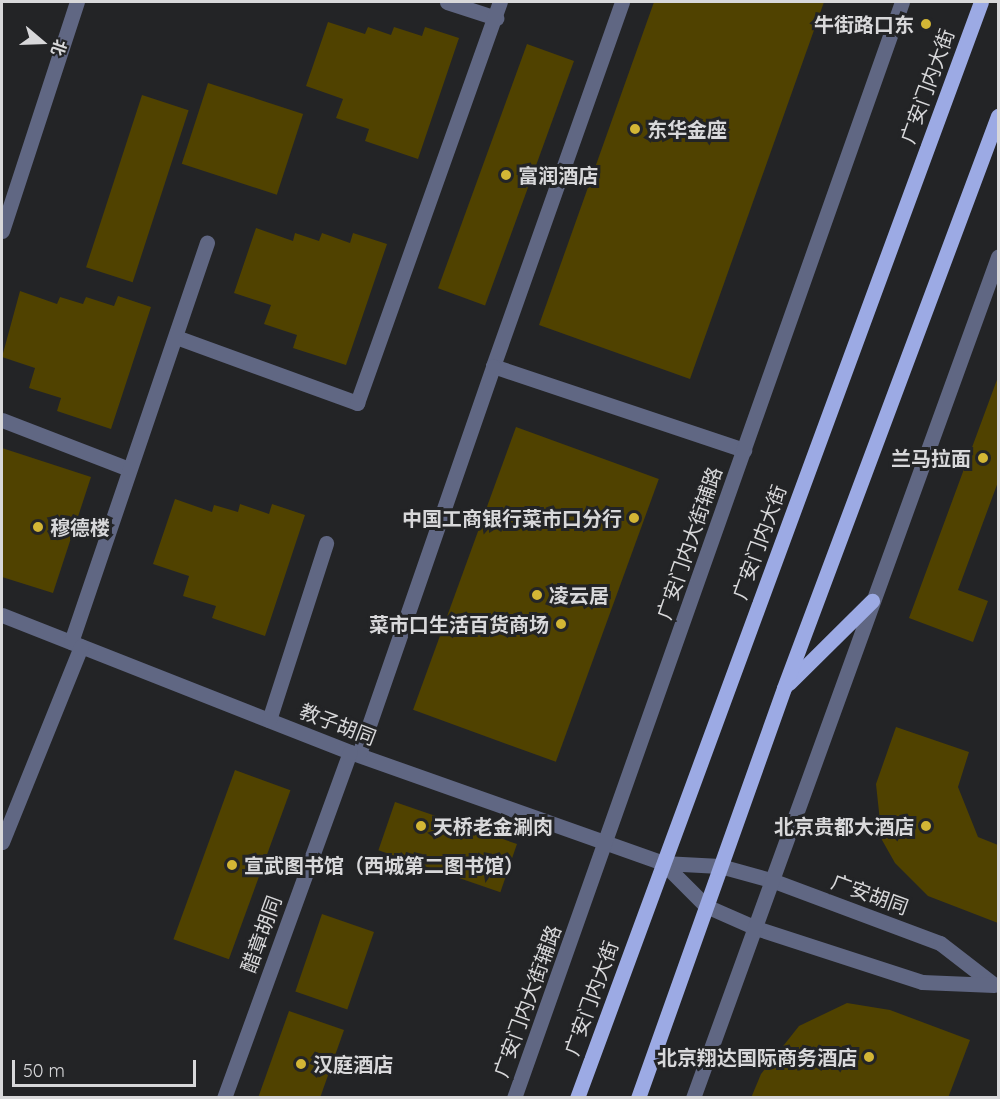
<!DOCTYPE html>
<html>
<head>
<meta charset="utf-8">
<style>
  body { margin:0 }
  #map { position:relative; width:1000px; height:1099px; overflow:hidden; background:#232426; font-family:Quicksand,"Noto Sans SC",sans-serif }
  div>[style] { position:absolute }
  .building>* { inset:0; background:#504200; transform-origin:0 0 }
  .minor>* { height:15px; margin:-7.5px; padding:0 7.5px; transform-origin:7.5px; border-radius:7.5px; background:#606783 }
  .major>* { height:15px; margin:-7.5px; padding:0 7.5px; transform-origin:7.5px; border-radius:7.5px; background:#9caae4 }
  .dots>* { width:16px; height:16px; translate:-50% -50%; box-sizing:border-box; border:3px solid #232426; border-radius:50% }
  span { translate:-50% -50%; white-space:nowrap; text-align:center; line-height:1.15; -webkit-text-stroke:6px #232426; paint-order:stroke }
  .poi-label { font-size:20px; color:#d8d8da; font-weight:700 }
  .right { translate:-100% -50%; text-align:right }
  .left { translate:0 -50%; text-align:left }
  .street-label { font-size:20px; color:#d8d8da }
  .frame { position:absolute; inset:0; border:3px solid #d8d8da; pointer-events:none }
  .north { position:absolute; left:12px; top:12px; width:60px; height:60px; -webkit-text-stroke:4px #232426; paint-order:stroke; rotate:109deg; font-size:16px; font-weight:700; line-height:24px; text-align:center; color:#d8d8da }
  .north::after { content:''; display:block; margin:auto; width:21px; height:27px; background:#d8d8da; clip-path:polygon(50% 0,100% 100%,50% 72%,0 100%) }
  .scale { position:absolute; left:12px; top:1060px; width:184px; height:27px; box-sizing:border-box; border:3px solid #d8d8da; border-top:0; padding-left:8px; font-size:18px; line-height:21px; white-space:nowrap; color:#d8d8da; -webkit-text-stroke:4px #232426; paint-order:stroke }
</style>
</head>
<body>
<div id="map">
  <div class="building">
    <div style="clip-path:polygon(654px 2px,824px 2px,690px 379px,539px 325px)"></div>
    <div style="clip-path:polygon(328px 22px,365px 34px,368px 27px,391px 35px,394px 27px,422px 36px,425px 27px,459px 38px,418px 159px,365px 141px,369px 129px,336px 118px,343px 99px,306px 86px)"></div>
    <div style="left:527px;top:44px;width:50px;height:260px;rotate:20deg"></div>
    <div style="left:208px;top:83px;width:100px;height:85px;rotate:18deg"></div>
    <div style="left:142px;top:95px;width:49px;height:181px;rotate:18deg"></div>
    <div style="clip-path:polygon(256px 228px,293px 241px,295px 233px,319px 241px,322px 233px,350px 243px,353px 233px,387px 244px,346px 365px,293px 348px,297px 335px,264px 324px,271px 305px,234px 293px)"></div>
    <div style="clip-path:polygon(20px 291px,57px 304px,60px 297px,83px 304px,86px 297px,114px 306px,118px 296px,151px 307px,111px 429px,57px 411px,61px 398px,29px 388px,35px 368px,2px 357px)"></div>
    <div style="clip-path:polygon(998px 377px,998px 482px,958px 590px,988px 601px,973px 642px,909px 618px)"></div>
    <div style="left:516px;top:427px;width:152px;height:301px;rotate:20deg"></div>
    <div style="clip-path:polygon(2px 448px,91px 477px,53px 593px,2px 577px)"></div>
    <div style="clip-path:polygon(175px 499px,212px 512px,214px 505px,238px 512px,240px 504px,269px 514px,272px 504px,305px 515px,265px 636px,212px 618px,216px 606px,183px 596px,189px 576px,153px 564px)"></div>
    <div style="clip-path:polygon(896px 727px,969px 752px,958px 787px,978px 837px,998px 845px,998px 923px,928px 896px,895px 863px,882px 840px,876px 784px)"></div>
    <div style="left:235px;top:770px;width:59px;height:180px;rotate:20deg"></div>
    <div style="left:395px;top:802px;width:129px;height:51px;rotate:19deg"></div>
    <div style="left:322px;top:914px;width:55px;height:82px;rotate:19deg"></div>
    <div style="clip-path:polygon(847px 1003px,890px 1010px,970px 1040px,948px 1098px,751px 1098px,761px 1074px,799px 1026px)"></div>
    <div style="clip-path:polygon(289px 1011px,344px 1030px,320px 1098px,258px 1098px)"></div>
  </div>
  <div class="minor">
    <div style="left:447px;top:2px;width:52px;rotate:18.1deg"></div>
    <div style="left:622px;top:2px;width:386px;rotate:109.5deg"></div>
    <div style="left:493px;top:366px;width:265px;rotate:18.5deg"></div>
    <div style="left:2px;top:231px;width:241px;rotate:-71.9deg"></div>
    <div style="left:176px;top:337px;width:193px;rotate:20deg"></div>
    <div style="left:357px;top:403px;width:426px;rotate:-70.4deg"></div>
    <div style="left:2px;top:420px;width:136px;rotate:21.1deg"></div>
    <div style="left:2px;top:615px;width:374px;rotate:21.5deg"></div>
    <div style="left:350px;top:752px;width:332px;rotate:19.5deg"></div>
    <div style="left:663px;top:863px;width:57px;rotate:3deg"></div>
    <div style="left:720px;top:866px;width:56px;rotate:15.5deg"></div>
    <div style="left:774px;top:881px;width:177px;rotate:20.5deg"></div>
    <div style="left:940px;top:943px;width:67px;rotate:37.7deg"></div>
    <div style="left:71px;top:642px;width:422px;rotate:-71.2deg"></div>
    <div style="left:269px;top:720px;width:186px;rotate:-72.1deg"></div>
    <div style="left:359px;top:754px;width:410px;rotate:-70.9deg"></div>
    <div style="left:2px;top:842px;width:211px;rotate:-68deg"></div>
    <div style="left:663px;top:863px;width:61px;rotate:45deg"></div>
    <div style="left:706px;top:906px;width:55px;rotate:23.7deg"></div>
    <div style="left:756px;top:928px;width:175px;rotate:18deg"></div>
    <div style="left:922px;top:982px;width:72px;rotate:2.4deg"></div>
    <div style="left:224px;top:1098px;width:368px;rotate:-70deg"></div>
    <div style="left:514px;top:1098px;width:1163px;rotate:-70.51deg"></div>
    <div style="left:693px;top:1098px;width:895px;rotate:-70.07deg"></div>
  </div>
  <div class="major">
    <div style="left:789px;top:683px;width:117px;rotate:-44.7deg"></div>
    <div style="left:577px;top:1098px;width:1168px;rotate:-69.77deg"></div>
    <div style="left:638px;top:1098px;width:435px;rotate:-70.4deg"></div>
    <div style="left:784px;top:688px;width:611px;rotate:-69.49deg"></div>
  </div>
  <div class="dots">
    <div style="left:926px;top:24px;background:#d3b635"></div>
    <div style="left:635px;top:129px;background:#d3b635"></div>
    <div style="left:506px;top:175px;background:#d3b635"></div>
    <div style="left:983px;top:458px;background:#d3b635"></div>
    <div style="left:634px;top:518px;background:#d3b635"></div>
    <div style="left:38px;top:527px;background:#d3b635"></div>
    <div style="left:537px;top:595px;background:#d3b635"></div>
    <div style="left:561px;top:624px;background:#d3b635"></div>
    <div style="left:421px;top:826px;background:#d3b635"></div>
    <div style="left:926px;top:826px;background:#d3b635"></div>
    <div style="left:232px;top:865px;background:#d3b635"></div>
    <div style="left:869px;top:1057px;background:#d3b635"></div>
    <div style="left:301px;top:1064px;background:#d3b635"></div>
  </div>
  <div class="poi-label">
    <span class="right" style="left:914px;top:24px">牛街路口东</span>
    <span class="left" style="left:647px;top:129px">东华金座</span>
    <span class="left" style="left:518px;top:175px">富润酒店</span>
    <span class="right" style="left:971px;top:458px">兰马拉面</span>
    <span class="right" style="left:622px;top:518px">中国工商银行菜市口分行</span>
    <span class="left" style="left:50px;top:527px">穆德楼</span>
    <span class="left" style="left:549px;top:595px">凌云居</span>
    <span class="right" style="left:549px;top:624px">菜市口生活百货商场</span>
    <span class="left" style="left:433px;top:826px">天桥老金涮肉</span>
    <span class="right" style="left:914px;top:826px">北京贵都大酒店</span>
    <span class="left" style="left:244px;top:865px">宣武图书馆（西城第二图书馆）</span>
    <span class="right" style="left:857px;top:1057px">北京翔达国际商务酒店</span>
    <span class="left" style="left:313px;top:1064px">汉庭酒店</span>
  </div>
  <div class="street-label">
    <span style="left:927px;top:86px;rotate:-70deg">广安门内大街</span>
    <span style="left:759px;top:542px;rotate:-70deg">广安门内大街</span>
    <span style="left:689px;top:543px;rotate:-71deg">广安门内大街辅路</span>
    <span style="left:338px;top:724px;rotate:21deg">教子胡同</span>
    <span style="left:870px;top:894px;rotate:20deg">广安胡同</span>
    <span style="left:261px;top:934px;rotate:-70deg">醋章胡同</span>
    <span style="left:591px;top:998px;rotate:-70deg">广安门内大街</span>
    <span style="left:527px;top:1001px;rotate:-70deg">广安门内大街辅路</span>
  </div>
  <div class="frame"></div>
  <div class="north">北</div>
  <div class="scale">50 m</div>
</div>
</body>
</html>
